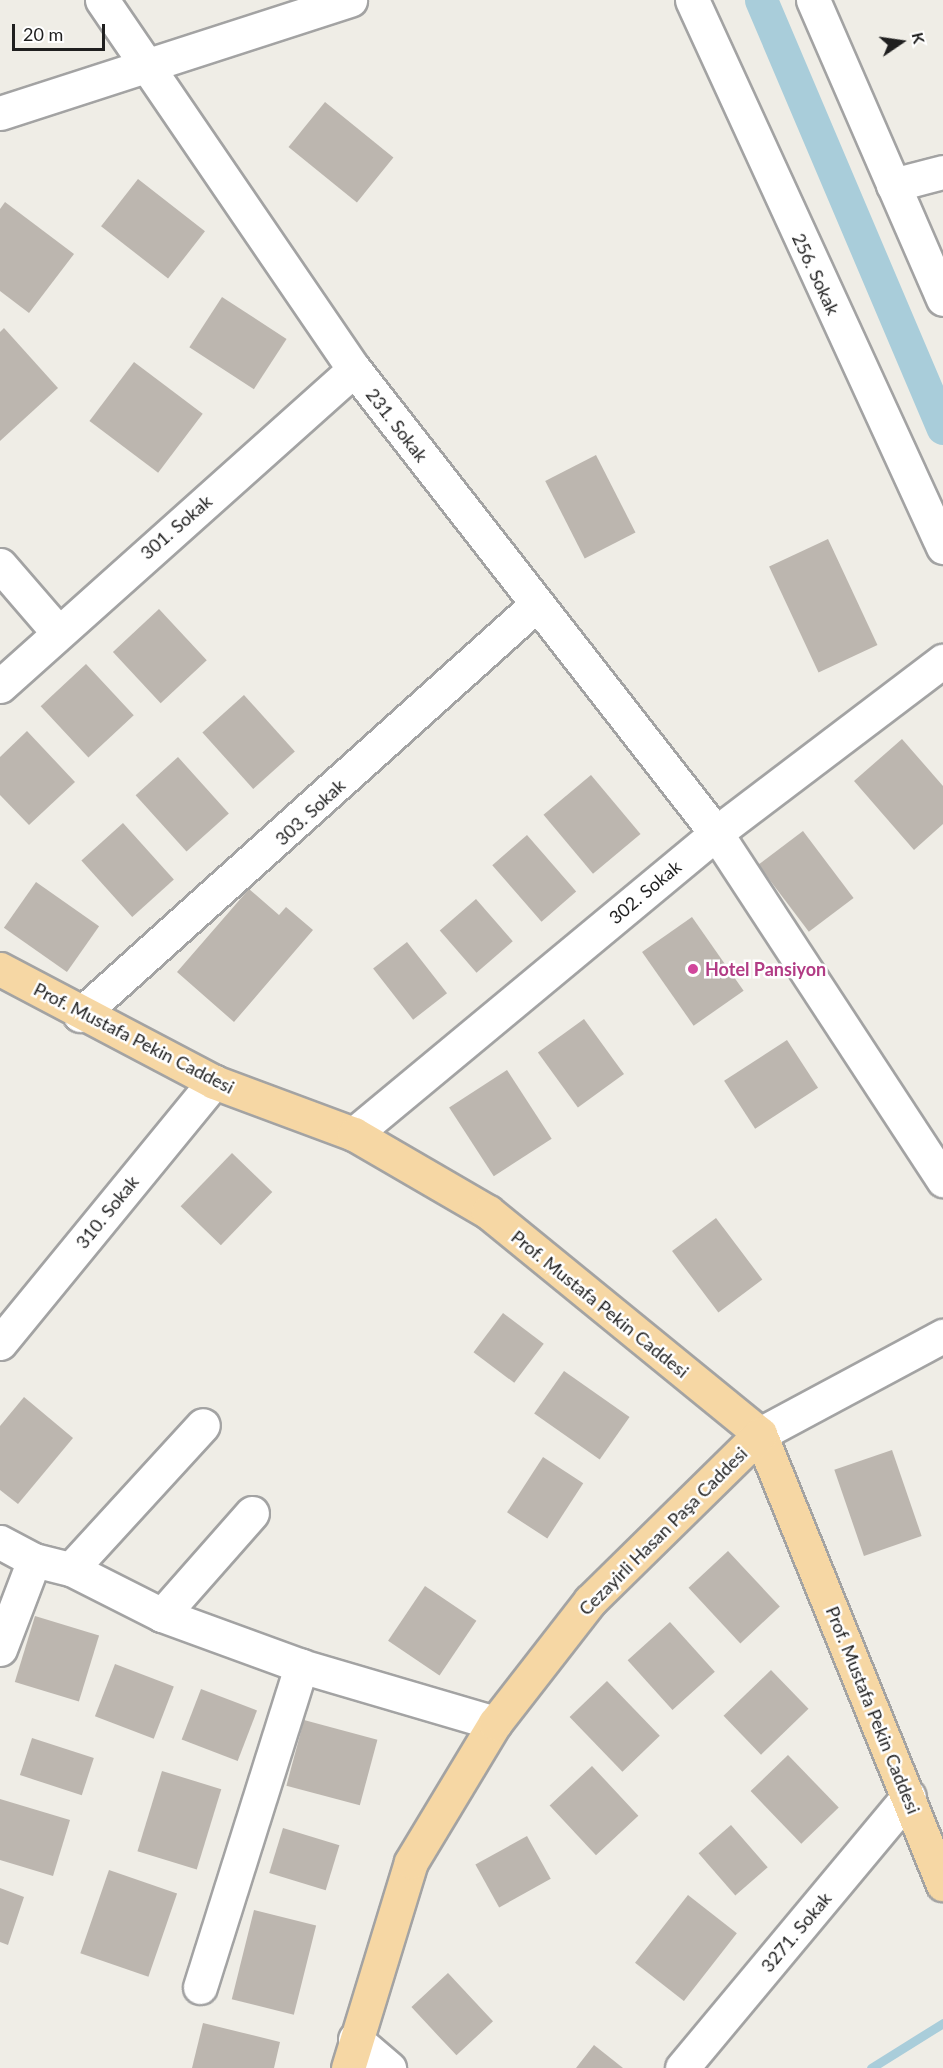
<!DOCTYPE html>
<html>
<head>
<meta charset="utf-8">
<style>
  body { margin:0 }
  #map { position:relative; width:943px; height:2068px; overflow:hidden; background:#efede6; font-family:Lato,sans-serif }
  div>[style] { position:absolute }
  .stream>* { height:9px; margin:-4.5px; padding:0 4.5px; transform-origin:4.5px; border-radius:4.5px; background:#a9cdda }
  .canal>* { height:33px; margin:-16.5px; padding:0 16.5px; transform-origin:16.5px; border-radius:16.5px; background:#a9cdda }
  .building>* { inset:0; background:#bcb6af; transform-origin:0 0 }
  .roads { filter:drop-shadow(2px 0 #a3a3a3) drop-shadow(-2px 0 #a3a3a3) drop-shadow(0 2px #a3a3a3) drop-shadow(0 -2px #a3a3a3) }
  .minor>* { height:33px; margin:-16.5px; padding:0 16.5px; transform-origin:16.5px; border-radius:16.5px; background:#fff }
  .major>* { height:33px; margin:-16.5px; padding:0 16.5px; transform-origin:16.5px; border-radius:16.5px; background:#f6d7a4 }
  .dots>* { width:16px; height:16px; translate:-50% -50%; box-sizing:border-box; border:3px solid #fff; border-radius:50% }
  span { translate:-50% -50%; white-space:nowrap; text-align:center; line-height:1.15; -webkit-text-stroke:5px #fff; paint-order:stroke }
  .street-label { font-size:18px; color:#1f1f1f }
  .hotel-label { font-size:18px; color:#b23c85; font-weight:700 }
  .left { translate:0 -50%; text-align:left }
  .north { position:absolute; left:871px; top:12px; width:60px; height:60px; -webkit-text-stroke:4px #fff; paint-order:stroke; rotate:77deg; font-size:16px; font-weight:700; line-height:24px; text-align:center; color:#1f1f1f }
  .north::after { content:''; display:block; margin:auto; width:21px; height:27px; background:#1f1f1f; clip-path:polygon(50% 0,100% 100%,50% 72%,0 100%) }
  .scale { position:absolute; left:12px; top:24px; width:93px; height:27px; box-sizing:border-box; border:3px solid #1f1f1f; border-top:0; padding-left:8px; font-size:18px; line-height:21px; white-space:nowrap; color:#1f1f1f; -webkit-text-stroke:4px #fff; paint-order:stroke }
</style>
</head>
<body>
<div id="map">
  <div class="stream">
    <div style="left:871px;top:2068px;width:85px;rotate:-32deg"></div>
  </div>
  <div class="canal">
    <div style="left:761px;top:0;width:465px;rotate:67deg"></div>
  </div>
  <div class="building">
    <div style="left:325px;top:102px;width:88px;height:58px;rotate:39deg"></div>
    <div style="left:138px;top:179px;width:85px;height:60px;rotate:38deg"></div>
    <div style="clip-path:polygon(5px 202px,74px 254px,29px 313px,0 291px,0 209px)"></div>
    <div style="left:222px;top:297px;width:77px;height:60px;rotate:33deg"></div>
    <div style="clip-path:polygon(4px 328px,58px 388px,0 441px,0 332px)"></div>
    <div style="left:134px;top:362px;width:86px;height:74px;rotate:37deg"></div>
    <div style="left:596px;top:455px;width:87px;height:57px;rotate:63deg"></div>
    <div style="left:828px;top:539px;width:117px;height:65px;rotate:65deg"></div>
    <div style="left:159px;top:609px;width:70px;height:63px;rotate:47deg"></div>
    <div style="left:86px;top:664px;width:70px;height:62px;rotate:47deg"></div>
    <div style="left:244px;top:695px;width:76px;height:56px;rotate:48deg"></div>
    <div style="clip-path:polygon(27px 731px,75px 782px,29px 825px,0 795px,0 757px)"></div>
    <div style="clip-path:polygon(902px 739px,943px 786px,943px 824px,914px 850px,854px 781px)"></div>
    <div style="left:178px;top:757px;width:76px;height:57px;rotate:48deg"></div>
    <div style="left:591px;top:775px;width:77px;height:62px;rotate:50deg"></div>
    <div style="left:123px;top:823px;width:76px;height:56px;rotate:48deg"></div>
    <div style="left:803px;top:831px;width:84px;height:56px;rotate:53deg"></div>
    <div style="left:527px;top:835px;width:75px;height:46px;rotate:49deg"></div>
    <div style="left:36px;top:882px;width:77px;height:56px;rotate:35deg"></div>
    <div style="clip-path:polygon(249px 889px,279px 915px,286px 907px,313px 930px,234px 1022px,177px 972px)"></div>
    <div style="left:476px;top:899px;width:56px;height:48px;rotate:49deg"></div>
    <div style="left:692px;top:917px;width:90px;height:61px;rotate:55deg"></div>
    <div style="left:407px;top:942px;width:65px;height:43px;rotate:52deg"></div>
    <div style="left:584px;top:1019px;width:68px;height:57px;rotate:54deg"></div>
    <div style="left:787px;top:1040px;width:57px;height:75px;rotate:57deg"></div>
    <div style="left:507px;top:1070px;width:82px;height:69px;rotate:57deg"></div>
    <div style="left:232px;top:1153px;width:56px;height:74px;rotate:44deg"></div>
    <div style="left:716px;top:1218px;width:77px;height:55px;rotate:53deg"></div>
    <div style="left:503px;top:1313px;width:51px;height:49px;rotate:37deg"></div>
    <div style="left:564px;top:1371px;width:80px;height:52px;rotate:35deg"></div>
    <div style="clip-path:polygon(24px 1397px,73px 1438px,18px 1504px,0 1490px,0 1426px)"></div>
    <div style="left:892px;top:1450px;width:91px;height:61px;rotate:71deg"></div>
    <div style="left:543px;top:1457px;width:48px;height:66px;rotate:33deg"></div>
    <div style="left:728px;top:1551px;width:76px;height:54px;rotate:47deg"></div>
    <div style="left:425px;top:1586px;width:62px;height:66px;rotate:34deg"></div>
    <div style="left:35px;top:1616px;width:67px;height:69px;rotate:17deg"></div>
    <div style="left:670px;top:1622px;width:67px;height:57px;rotate:48deg"></div>
    <div style="left:115px;top:1664px;width:63px;height:56px;rotate:21deg"></div>
    <div style="left:771px;top:1670px;width:54px;height:66px;rotate:46deg"></div>
    <div style="left:607px;top:1681px;width:76px;height:52px;rotate:46deg"></div>
    <div style="left:201px;top:1689px;width:60px;height:54px;rotate:21deg"></div>
    <div style="left:304px;top:1720px;width:76px;height:68px;rotate:15deg"></div>
    <div style="left:32px;top:1738px;width:65px;height:39px;rotate:18deg"></div>
    <div style="left:788px;top:1755px;width:73px;height:52px;rotate:46deg"></div>
    <div style="left:592px;top:1766px;width:68px;height:58px;rotate:47deg"></div>
    <div style="left:162px;top:1771px;width:62px;height:84px;rotate:17deg"></div>
    <div style="clip-path:polygon(0 1799px,70px 1820px,53px 1876px,0 1860px)"></div>
    <div style="left:731px;top:1825px;width:56px;height:43px;rotate:49deg"></div>
    <div style="left:283px;top:1828px;width:59px;height:47px;rotate:17deg"></div>
    <div style="left:527px;top:1836px;width:49px;height:59px;rotate:61deg"></div>
    <div style="left:109px;top:1870px;width:72px;height:88px;rotate:19deg"></div>
    <div style="clip-path:polygon(0 1888px,24px 1897px,8px 1945px,0 1942px)"></div>
    <div style="left:688px;top:1895px;width:62px;height:86px;rotate:38deg"></div>
    <div style="left:254px;top:1910px;width:64px;height:92px;rotate:14deg"></div>
    <div style="left:448px;top:1973px;width:66px;height:50px;rotate:47deg"></div>
    <div style="clip-path:polygon(203px 2023px,280px 2042px,274px 2068px,192px 2068px)"></div>
    <div style="clip-path:polygon(594px 2045px,623px 2068px,576px 2068px)"></div>
  </div>
  <div class="roads">
    <div class="minor">
      <div style="left:102px;top:0;width:447px;rotate:55.7deg"></div>
      <div style="left:354px;top:369px;width:589px;rotate:52.04deg"></div>
      <div style="left:716px;top:833px;width:415px;rotate:56.8deg"></div>
      <div style="left:692px;top:0;width:602px;rotate:65.35deg"></div>
      <div style="left:813px;top:0;width:326px;rotate:66.5deg"></div>
      <div style="left:0;top:113px;width:368px;rotate:-17.9deg"></div>
      <div style="left:893px;top:185px;width:52px;rotate:-14.6deg"></div>
      <div style="left:0;top:565px;width:87px;rotate:49.2deg"></div>
      <div style="left:0;top:686px;width:475px;rotate:-41.8deg"></div>
      <div style="left:80px;top:1015px;width:613px;rotate:-41.96deg"></div>
      <div style="left:354px;top:1134px;width:471px;rotate:-39.7deg"></div>
      <div style="left:716px;top:833px;width:285px;rotate:-37.2deg"></div>
      <div style="left:0;top:1343px;width:338px;rotate:-50.7deg"></div>
      <div style="left:760px;top:1434px;width:208px;rotate:-28.2deg"></div>
      <div style="left:0;top:1542px;width:38px;rotate:28deg"></div>
      <div style="left:34px;top:1560px;width:38px;rotate:14deg"></div>
      <div style="left:71px;top:1569px;width:102px;rotate:26.8deg"></div>
      <div style="left:162px;top:1615px;width:148px;rotate:20.1deg"></div>
      <div style="left:301px;top:1666px;width:202px;rotate:16.4deg"></div>
      <div style="left:71px;top:1569px;width:195px;rotate:-47.5deg"></div>
      <div style="left:162px;top:1615px;width:136px;rotate:-48.6deg"></div>
      <div style="left:0;top:1649px;width:95px;rotate:-69.1deg"></div>
      <div style="left:200px;top:1987px;width:337px;rotate:-72.5deg"></div>
      <div style="left:355px;top:2039px;width:45px;rotate:40.5deg"></div>
      <div style="left:682px;top:2068px;width:354px;rotate:-50.2deg"></div>
    </div>
    <div class="major">
      <div style="left:0;top:969px;width:242px;rotate:27.8deg"></div>
      <div style="left:214px;top:1082px;width:149px;rotate:20.4deg"></div>
      <div style="left:354px;top:1134px;width:155px;rotate:30.2deg"></div>
      <div style="left:488px;top:1212px;width:351px;rotate:39.2deg"></div>
      <div style="left:760px;top:1434px;width:486px;rotate:67.9deg"></div>
      <div style="left:348px;top:2068px;width:215px;rotate:-73deg"></div>
      <div style="left:411px;top:1862px;width:162px;rotate:-58.9deg"></div>
      <div style="left:495px;top:1723px;width:155px;rotate:-52.1deg"></div>
      <div style="left:590px;top:1601px;width:238px;rotate:-44.5deg"></div>
    </div>
  </div>
  <div class="dots">
    <div style="left:693px;top:969px;background:#d1479c"></div>
  </div>
  <div class="street-label">
    <span style="left:816px;top:274px;rotate:65deg">256. Sokak</span>
    <span style="left:397px;top:425px;rotate:52deg">231. Sokak</span>
    <span style="left:176px;top:527px;rotate:-41deg">301. Sokak</span>
    <span style="left:310px;top:812px;rotate:-43deg">303. Sokak</span>
    <span style="left:645px;top:892px;rotate:-40deg">302. Sokak</span>
    <span style="left:134px;top:1038px;rotate:27deg">Prof. Mustafa Pekin Caddesi</span>
    <span style="left:107px;top:1212px;rotate:-51deg">310. Sokak</span>
    <span style="left:600px;top:1304px;rotate:39deg">Prof. Mustafa Pekin Caddesi</span>
    <span style="left:663px;top:1531px;rotate:-45deg">Cezayirli Hasan Paşa Caddesi</span>
    <span style="left:873px;top:1710px;rotate:68deg">Prof. Mustafa Pekin Caddesi</span>
    <span style="left:796px;top:1932px;rotate:-50deg">3271. Sokak</span>
  </div>
  <div class="hotel-label">
    <span class="left" style="left:705px;top:969px">Hotel Pansiyon</span>
  </div>
  <div class="north">K</div>
  <div class="scale">20 m</div>
</div>
</body>
</html>
